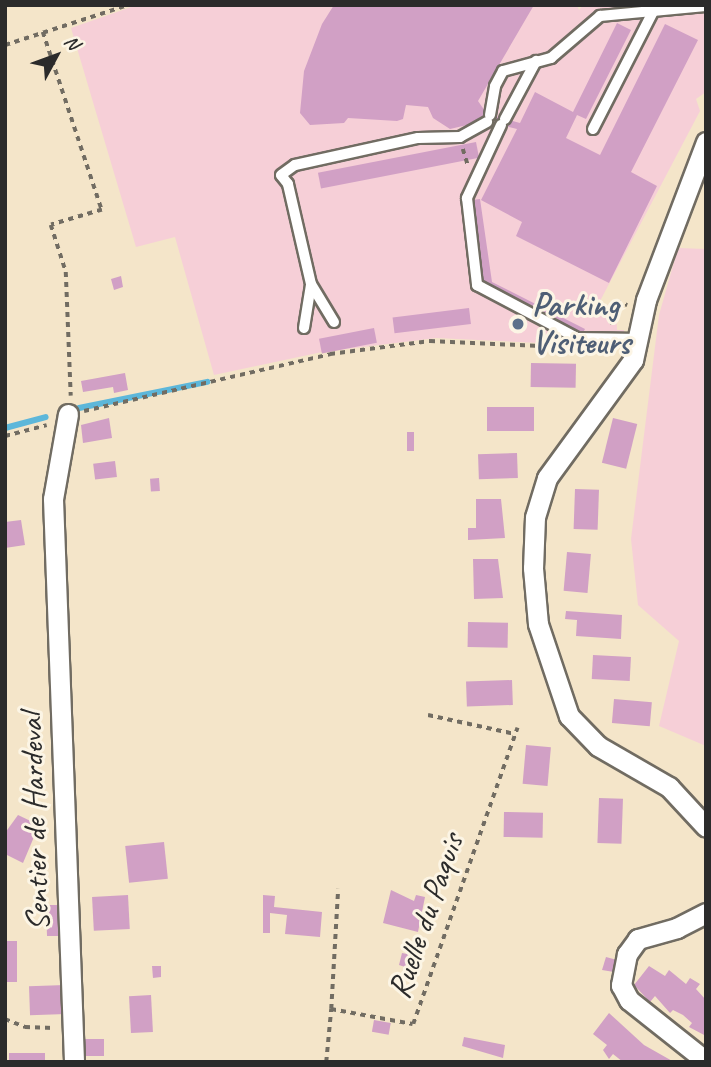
<!DOCTYPE html>
<html>
<head>
<meta charset="utf-8">
<style>
  body { margin:0 }
  #map { position:relative; width:711px; height:1067px; overflow:hidden; background:#f4e5c9; font-family:Caveat,sans-serif }
  div>[style] { position:absolute }
  .built>* { inset:0; background:#f6cfd7 }
  .stream>* { height:6px; margin:-3px; padding:0 3px; transform-origin:3px; border-radius:3px; background:#5db7da }
  .building>* { inset:0; background:#d1a0c5; transform-origin:0 0 }
  .path>* { height:3.5px; margin-top:-1.75px; transform-origin:0; background:repeating-linear-gradient(90deg,#716c62 0 5px,transparent 0 10px) }
  .roads { filter:drop-shadow(2px 0 #716c62) drop-shadow(-2px 0 #716c62) drop-shadow(0 2px #716c62) drop-shadow(0 -2px #716c62) }
  .lane>* { height:10px; margin:-5px; padding:0 5px; transform-origin:5px; border-radius:5px; background:#fff }
  .street>* { height:19px; margin:-9.5px; padding:0 9.5px; transform-origin:9.5px; border-radius:9.5px; background:#fff }
  .dots>* { width:19px; height:19px; translate:-50% -50%; box-sizing:border-box; border:4px solid #fcf5e5; border-radius:50% }
  span { translate:-50% -50%; white-space:nowrap; text-align:center; line-height:1.15; -webkit-text-stroke:6px #fcf5e5; paint-order:stroke }
  .service-label { font-size:33px; color:#4e5e75; font-weight:700 }
  .left { translate:0 -50%; text-align:left }
  .street-label { font-size:33px; color:#2b2b2b }
  .frame { position:absolute; inset:0; border:7px solid #2b2b2b; pointer-events:none }
  .north { position:absolute; left:21px; top:21px; width:70px; height:70px; -webkit-text-stroke:5px #fcf5e5; paint-order:stroke; rotate:49deg; font-size:19px; font-weight:700; line-height:28px; text-align:center; color:#2b2b2b }
  .north::after { content:''; display:block; margin:auto; width:24px; height:32px; background:#2b2b2b; clip-path:polygon(50% 0,100% 100%,50% 72%,0 100%) }
</style>
</head>
<body>
<div id="map">
  <div class="built">
    <div style="clip-path:polygon(137px 5px,577px 5px,579px 10px,583px 5px,706px 5px,706px 92px,696px 99px,700px 111px,599px 303px,616px 307px,617px 330px,624px 330px,624px 347px,436px 338px,322px 352px,214px 375px,175px 237px,136px 247px,71px 28px)"></div>
    <div style="clip-path:polygon(678px 248px,706px 249px,706px 746px,659px 726px,679px 641px,638px 605px,631px 539px,659px 315px)"></div>
  </div>
  <div class="stream">
    <div style="left:79px;top:408px;width:131px;rotate:-11.5deg"></div>
    <div style="left:5px;top:428px;width:42px;rotate:-15deg"></div>
  </div>
  <div class="building">
    <div style="clip-path:polygon(334px 5px,534px 5px,478px 101px,487px 114px,520px 123px,535px 92px,573px 112px,617px 23px,631px 30px,586px 119px,577px 115px,566px 138px,600px 155px,665px 24px,698px 40px,631px 172px,657px 186px,609px 283px,516px 236px,522px 222px,481px 200px,517px 129px,484px 121px,450px 129px,433px 118px,428px 107px,406px 105px,403px 119px,397px 121px,348px 118px,344px 123px,310px 125px,300px 113px,304px 71px,322px 24px)"></div>
    <div style="left:476px;top:142px;width:16px;height:161px;rotate:79deg"></div>
    <div style="clip-path:polygon(480px 199px,492px 282px,585px 329px,577px 344px,476px 293px,465px 201px)"></div>
    <div style="clip-path:polygon(121px 276px,123px 287px,114px 290px,111px 279px)"></div>
    <div style="left:469px;top:308px;width:16px;height:77px;rotate:83deg"></div>
    <div style="left:374px;top:328px;width:15px;height:56px;rotate:79deg"></div>
    <div style="left:531px;top:363px;width:45px;height:24px;rotate:1deg"></div>
    <div style="clip-path:polygon(125px 373px,128px 390px,114px 393px,113px 387px,83px 392px,81px 381px)"></div>
    <div style="left:534px;top:407px;width:24px;height:47px;rotate:90deg"></div>
    <div style="clip-path:polygon(109px 418px,112px 438px,83px 443px,81px 425px)"></div>
    <div style="left:613px;top:418px;width:25px;height:46px;rotate:14deg"></div>
    <div style="left:407px;top:432px;width:7px;height:19px"></div>
    <div style="left:517px;top:453px;width:25px;height:39px;rotate:88deg"></div>
    <div style="left:115px;top:461px;width:16px;height:22px;rotate:83deg"></div>
    <div style="left:159px;top:478px;width:13px;height:9px;rotate:86deg"></div>
    <div style="left:575px;top:489px;width:24px;height:40px;rotate:2deg"></div>
    <div style="clip-path:polygon(476px 499px,501px 499px,505px 538px,468px 540px,468px 528px,476px 528px)"></div>
    <div style="clip-path:polygon(21px 520px,25px 545px,5px 548px,5px 522px)"></div>
    <div style="left:567px;top:552px;width:24px;height:39px;rotate:5deg"></div>
    <div style="clip-path:polygon(473px 559px,498px 559px,503px 598px,474px 599px)"></div>
    <div style="clip-path:polygon(566px 611px,622px 615px,621px 639px,576px 636px,577px 620px,565px 619px)"></div>
    <div style="left:468px;top:622px;width:40px;height:25px;rotate:1deg"></div>
    <div style="left:593px;top:655px;width:38px;height:24px;rotate:3deg"></div>
    <div style="left:512px;top:680px;width:25px;height:46px;rotate:88deg"></div>
    <div style="left:614px;top:699px;width:38px;height:24px;rotate:5deg"></div>
    <div style="left:526px;top:745px;width:25px;height:39px;rotate:5deg"></div>
    <div style="left:599px;top:798px;width:24px;height:45px;rotate:2deg"></div>
    <div style="left:504px;top:812px;width:39px;height:25px;rotate:1deg"></div>
    <div style="clip-path:polygon(18px 815px,39px 825px,23px 863px,5px 854px,5px 833px)"></div>
    <div style="left:164px;top:842px;width:37px;height:39px;rotate:84deg"></div>
    <div style="clip-path:polygon(391px 890px,414px 901px,416px 895px,425px 897px,418px 932px,383px 923px)"></div>
    <div style="left:128px;top:895px;width:34px;height:36px;rotate:87deg"></div>
    <div style="clip-path:polygon(263px 895px,275px 896px,274px 907px,322px 912px,320px 937px,285px 934px,287px 915px,270px 913px,270px 933px,263px 933px)"></div>
    <div style="clip-path:polygon(46px 905px,57px 905px,57px 912px,63px 912px,64px 936px,47px 936px)"></div>
    <div style="left:5px;top:941px;width:12px;height:41px"></div>
    <div style="clip-path:polygon(402px 953px,412px 955px,408px 968px,399px 965px)"></div>
    <div style="clip-path:polygon(606px 957px,617px 960px,614px 972px,602px 970px)"></div>
    <div style="clip-path:polygon(152px 966px,161px 966px,161px 977px,153px 978px)"></div>
    <div style="clip-path:polygon(649px 966px,665px 976px,669px 970px,686px 984px,690px 978px,700px 984px,696px 989px,706px 1000px,706px 1036px,689px 1027px,692px 1023px,683px 1015px,673px 1010px,670px 1013px,655px 996px,650px 1002px,634px 985px)"></div>
    <div style="left:65px;top:985px;width:29px;height:36px;rotate:88deg"></div>
    <div style="left:151px;top:995px;width:37px;height:22px;rotate:87deg"></div>
    <div style="clip-path:polygon(609px 1013px,644px 1045px,674px 1062px,623px 1062px,613px 1054px,609px 1059px,603px 1050px,607px 1045px,593px 1034px)"></div>
    <div style="left:374px;top:1020px;width:17px;height:12px;rotate:10deg"></div>
    <div style="clip-path:polygon(464px 1037px,505px 1045px,503px 1058px,462px 1046px)"></div>
    <div style="left:77px;top:1039px;width:27px;height:17px"></div>
    <div style="left:9px;top:1053px;width:36px;height:9px"></div>
  </div>
  <div class="path">
    <div style="left:43px;top:32px;width:188px;rotate:71.7deg"></div>
    <div style="left:102px;top:210px;width:53px;rotate:163.6deg"></div>
    <div style="left:51px;top:225px;width:49px;rotate:72.3deg"></div>
    <div style="left:66px;top:272px;width:124px;rotate:87.7deg"></div>
    <div style="left:5px;top:45px;width:129px;rotate:-18deg"></div>
    <div style="left:463px;top:149px;width:17px;rotate:73deg"></div>
    <div style="left:611px;top:325px;width:25px;rotate:-78deg"></div>
    <div style="left:616px;top:301px;width:12px;rotate:20deg"></div>
    <div style="left:84px;top:411px;width:253px;rotate:-13deg"></div>
    <div style="left:330px;top:354px;width:101px;rotate:-7.4deg"></div>
    <div style="left:430px;top:341px;width:132px;rotate:2.6deg"></div>
    <div style="left:5px;top:436px;width:43px;rotate:-14.7deg"></div>
    <div style="left:428px;top:715px;width:89px;rotate:12.3deg"></div>
    <div style="left:331px;top:1009px;width:120px;rotate:-86.7deg"></div>
    <div style="left:5px;top:1019px;width:22px;rotate:22deg"></div>
    <div style="left:25px;top:1027px;width:29px;rotate:2deg"></div>
    <div style="left:326px;top:1062px;width:53px;rotate:-84.6deg"></div>
    <div style="left:331px;top:1009px;width:83px;rotate:10.4deg"></div>
    <div style="left:413px;top:1024px;width:314px;rotate:-70.6deg"></div>
  </div>
  <div class="roads">
    <div class="lane">
      <div style="left:490px;top:115px;width:29px;rotate:-80deg"></div>
      <div style="left:495px;top:86px;width:17px;rotate:-62deg"></div>
      <div style="left:503px;top:71px;width:50px;rotate:-15.2deg"></div>
      <div style="left:551px;top:58px;width:65px;rotate:-40.6deg"></div>
      <div style="left:600px;top:16px;width:106px;rotate:-5.4deg"></div>
      <div style="left:505px;top:119px;width:66px;rotate:-61.9deg"></div>
      <div style="left:501px;top:125px;width:81px;rotate:115deg"></div>
      <div style="left:467px;top:198px;width:88px;rotate:83.4deg"></div>
      <div style="left:477px;top:285px;width:113px;rotate:27.9deg"></div>
      <div style="left:577px;top:338px;width:63px;rotate:0.9deg"></div>
      <div style="left:593px;top:129px;width:134px;rotate:-62.9deg"></div>
      <div style="left:334px;top:322px;width:44px;rotate:-121.2deg"></div>
      <div style="left:311px;top:284px;width:103px;rotate:-103deg"></div>
      <div style="left:288px;top:184px;width:11px;rotate:-128deg"></div>
      <div style="left:281px;top:175px;width:17px;rotate:-36deg"></div>
      <div style="left:295px;top:165px;width:126px;rotate:-12.4deg"></div>
      <div style="left:418px;top:138px;width:42px;rotate:-1.4deg"></div>
      <div style="left:460px;top:137px;width:31px;rotate:-29deg"></div>
      <div style="left:304px;top:328px;width:44px;rotate:-80.8deg"></div>
    </div>
    <div class="street">
      <div style="left:706px;top:142px;width:169px;rotate:110.8deg"></div>
      <div style="left:646px;top:300px;width:61px;rotate:102.2deg"></div>
      <div style="left:633px;top:360px;width:146px;rotate:126.1deg"></div>
      <div style="left:547px;top:478px;width:41px;rotate:107.1deg"></div>
      <div style="left:535px;top:517px;width:51px;rotate:92.2deg"></div>
      <div style="left:533px;top:568px;width:56px;rotate:84.9deg"></div>
      <div style="left:538px;top:624px;width:97px;rotate:71.4deg"></div>
      <div style="left:569px;top:716px;width:42px;rotate:46deg"></div>
      <div style="left:598px;top:746px;width:82px;rotate:30deg"></div>
      <div style="left:669px;top:787px;width:54px;rotate:47.2deg"></div>
      <div style="left:68px;top:414px;width:86px;rotate:100deg"></div>
      <div style="left:53px;top:499px;width:563px;rotate:87.86deg"></div>
      <div style="left:706px;top:913px;width:33px;rotate:153deg"></div>
      <div style="left:677px;top:928px;width:41px;rotate:164.2deg"></div>
      <div style="left:638px;top:939px;width:19px;rotate:126deg"></div>
      <div style="left:627px;top:954px;width:32px;rotate:101deg"></div>
      <div style="left:621px;top:985px;width:17px;rotate:62deg"></div>
      <div style="left:629px;top:1000px;width:98px;rotate:38.4deg"></div>
    </div>
  </div>
  <div class="dots">
    <div style="left:518px;top:324px;background:#5c6f8a"></div>
  </div>
  <div class="service-label">
    <span class="left" style="left:532px;top:324px">Parking<br>Visiteurs</span>
  </div>
  <div class="street-label">
    <span style="left:35px;top:822px;rotate:-92deg">Sentier de Hardeval</span>
    <span style="left:426px;top:916px;rotate:-71deg">Ruelle du Paquis</span>
  </div>
  <div class="frame"></div>
  <div class="north">N</div>
</div>
</body>
</html>
